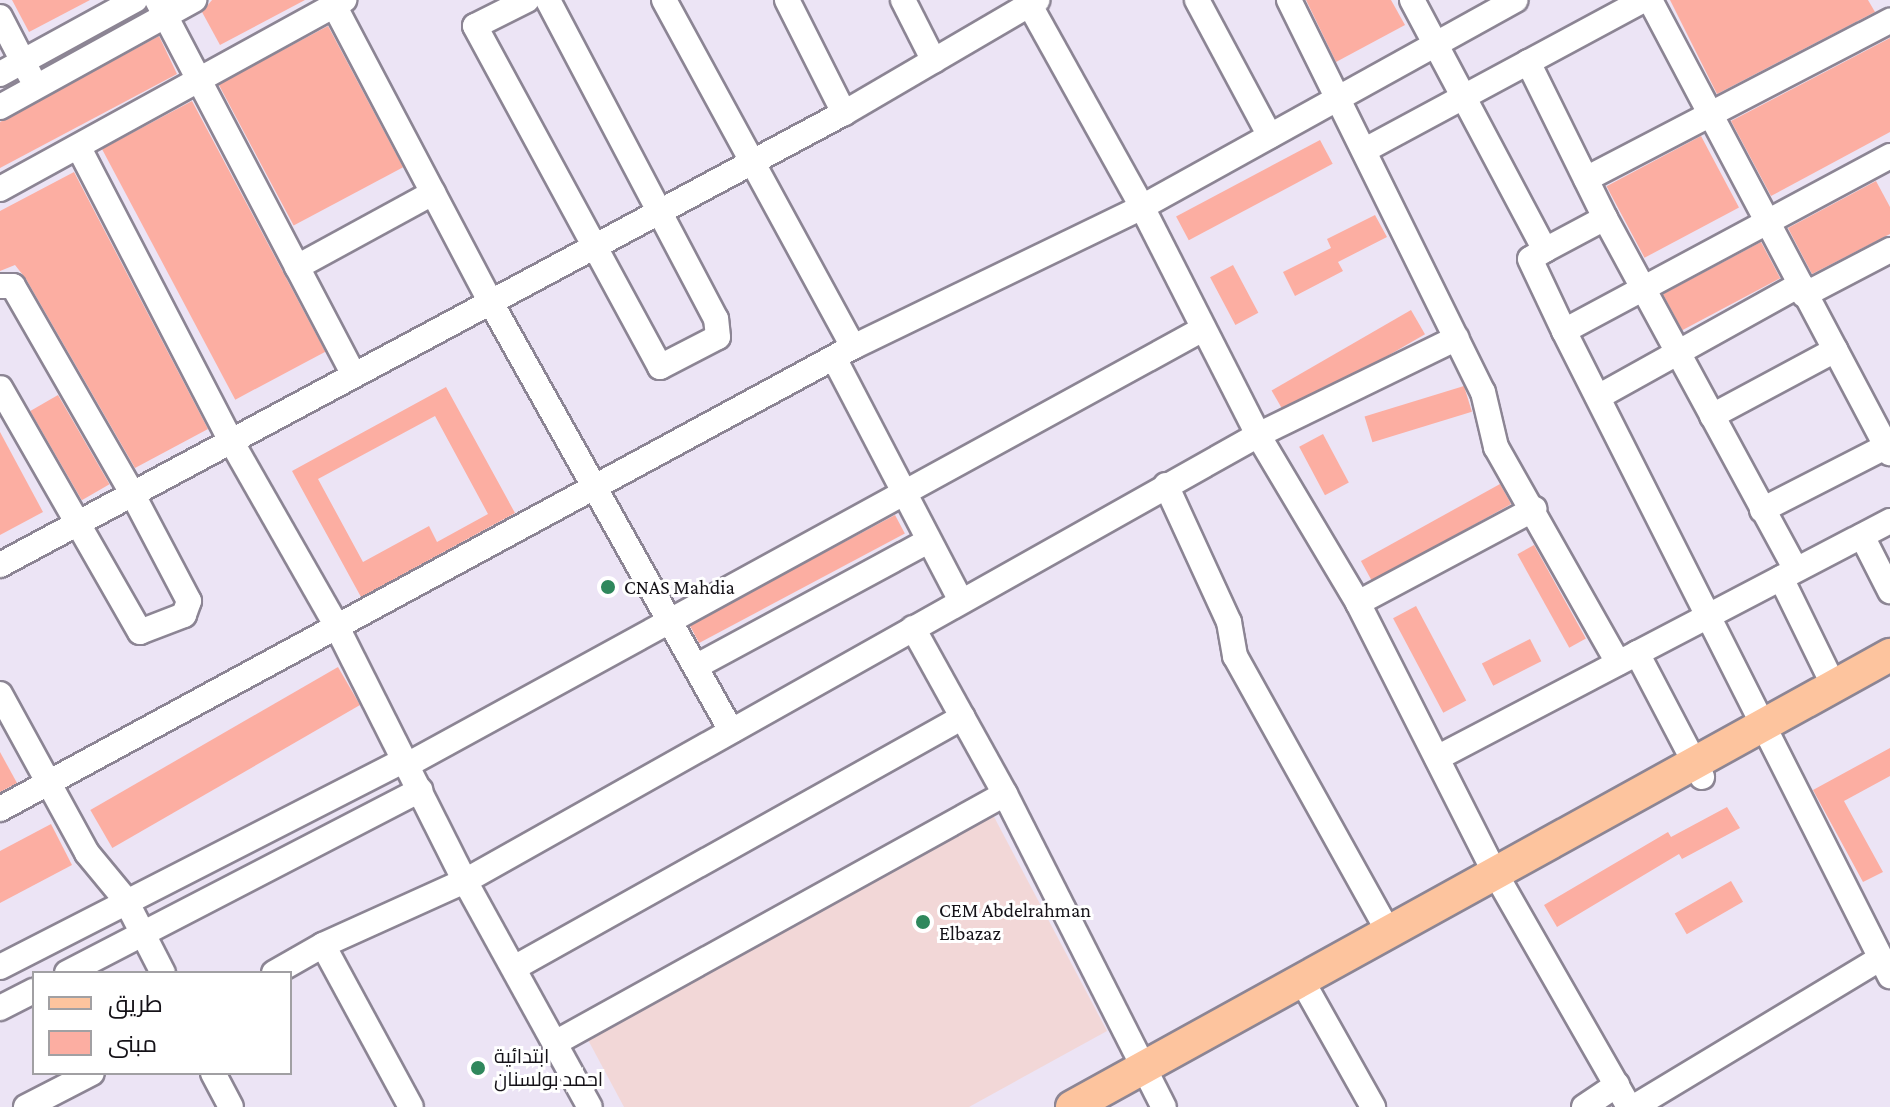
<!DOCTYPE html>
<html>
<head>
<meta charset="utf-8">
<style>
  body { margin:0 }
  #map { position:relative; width:1890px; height:1107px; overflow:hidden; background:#ece4f5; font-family:"Crimson Pro",Cairo,serif }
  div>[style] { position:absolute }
  .education>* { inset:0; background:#f2d7d7 }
  .building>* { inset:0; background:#fcaea2; transform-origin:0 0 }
  .roads { filter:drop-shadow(2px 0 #8c8594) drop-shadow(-2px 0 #8c8594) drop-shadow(0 2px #8c8594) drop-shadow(0 -2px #8c8594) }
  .minor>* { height:24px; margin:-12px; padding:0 12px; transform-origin:12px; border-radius:12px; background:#fff }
  .major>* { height:32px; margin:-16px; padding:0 16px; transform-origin:16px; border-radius:16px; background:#fdc49e }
  .dots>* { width:22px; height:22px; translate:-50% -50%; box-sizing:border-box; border:4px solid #fff; border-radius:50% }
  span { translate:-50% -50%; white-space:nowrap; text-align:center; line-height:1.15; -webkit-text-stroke:6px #fff; paint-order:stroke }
  .poi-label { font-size:20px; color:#151218 }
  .left { translate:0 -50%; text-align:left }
  .legend { position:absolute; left:32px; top:971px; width:260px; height:104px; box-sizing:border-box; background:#fff; border:2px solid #a1a0a3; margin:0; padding:10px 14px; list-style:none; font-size:24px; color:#151218 }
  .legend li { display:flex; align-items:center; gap:16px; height:40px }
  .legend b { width:40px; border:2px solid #a1a0a3 }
</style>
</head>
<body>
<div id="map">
  <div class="education">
    <div style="clip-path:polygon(992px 813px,1107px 1031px,969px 1107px,624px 1107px,587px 1038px)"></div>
  </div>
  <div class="building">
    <div style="clip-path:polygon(12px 0,90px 0,29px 32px)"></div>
    <div style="clip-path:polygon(212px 0,305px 0,220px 45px,202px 12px)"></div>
    <div style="clip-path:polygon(1306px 0,1391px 0,1405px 25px,1336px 62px)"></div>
    <div style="clip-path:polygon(1670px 0,1868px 0,1875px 12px,1717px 94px)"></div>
    <div style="left:328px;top:26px;width:160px;height:124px;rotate:62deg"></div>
    <div style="clip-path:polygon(159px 36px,177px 74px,0 168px,0 122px)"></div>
    <div style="clip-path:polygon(1890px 38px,1890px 132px,1771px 196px,1731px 121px)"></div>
    <div style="left:192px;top:101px;width:284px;height:102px;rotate:62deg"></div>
    <div style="left:1701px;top:136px;width:81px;height:107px;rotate:62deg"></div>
    <div style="left:1320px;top:140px;width:27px;height:163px;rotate:62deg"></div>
    <div style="clip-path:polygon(74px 172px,208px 429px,135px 468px,26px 279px,15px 265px,0 271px,0 211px)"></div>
    <div style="clip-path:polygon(1876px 181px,1890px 207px,1890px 234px,1812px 274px,1788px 228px)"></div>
    <div style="clip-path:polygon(1375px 215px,1387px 237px,1338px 262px,1343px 271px,1295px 296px,1283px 272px,1331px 248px,1327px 239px)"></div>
    <div style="left:1761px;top:242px;width:41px;height:111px;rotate:62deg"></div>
    <div style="left:1233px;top:265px;width:54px;height:26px;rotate:62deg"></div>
    <div style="left:1411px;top:310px;width:28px;height:161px;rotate:60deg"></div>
    <div style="left:1464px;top:386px;width:27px;height:104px;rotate:73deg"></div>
    <div style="clip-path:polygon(evenodd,446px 387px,515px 513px,361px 597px,292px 471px,446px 387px,435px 416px,488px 514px,437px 542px,429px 526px,363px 562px,318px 479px,435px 416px)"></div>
    <div style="left:58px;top:395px;width:103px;height:32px;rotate:60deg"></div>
    <div style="clip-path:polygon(0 432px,43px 512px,0 535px)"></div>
    <div style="left:1323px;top:434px;width:55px;height:27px;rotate:62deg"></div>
    <div style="left:1500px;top:484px;width:23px;height:159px;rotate:61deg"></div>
    <div style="left:895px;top:515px;width:21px;height:233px;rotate:62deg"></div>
    <div style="left:1534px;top:545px;width:107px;height:19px;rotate:61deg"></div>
    <div style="left:1416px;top:606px;width:107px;height:26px;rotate:62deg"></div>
    <div style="left:1530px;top:639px;width:25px;height:54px;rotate:63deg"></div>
    <div style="left:338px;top:667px;width:44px;height:286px;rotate:60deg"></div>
    <div style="clip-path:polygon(1890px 748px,1890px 776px,1844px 801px,1883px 872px,1863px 882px,1813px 790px)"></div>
    <div style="clip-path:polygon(0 752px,17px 783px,0 792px)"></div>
    <div style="clip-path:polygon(1727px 807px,1740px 828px,1682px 859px,1679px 854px,1557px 927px,1544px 905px,1668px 832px,1671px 837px)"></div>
    <div style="clip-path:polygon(51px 824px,72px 865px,0 903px,0 851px)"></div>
    <div style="left:1731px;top:881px;width:24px;height:65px;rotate:60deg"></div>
  </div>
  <div class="roads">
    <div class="minor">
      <div style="left:157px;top:0;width:421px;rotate:62.3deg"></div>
      <div style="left:527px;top:0;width:58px;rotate:153.4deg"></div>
      <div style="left:475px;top:26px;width:388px;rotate:61.5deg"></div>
      <div style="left:660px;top:367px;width:65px;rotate:-27.3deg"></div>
      <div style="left:718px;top:337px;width:18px;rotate:-96deg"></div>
      <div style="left:716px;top:319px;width:361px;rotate:-117.8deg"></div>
      <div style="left:664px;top:0;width:395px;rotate:61.4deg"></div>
      <div style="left:787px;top:0;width:127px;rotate:63.2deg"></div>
      <div style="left:903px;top:0;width:68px;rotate:63.1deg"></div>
      <div style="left:1027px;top:0;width:237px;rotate:60.9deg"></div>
      <div style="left:1142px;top:207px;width:256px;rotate:63deg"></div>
      <div style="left:1258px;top:435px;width:196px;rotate:59.2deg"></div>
      <div style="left:1358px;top:603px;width:303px;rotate:63.1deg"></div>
      <div style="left:1495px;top:873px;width:270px;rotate:60.2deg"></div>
      <div style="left:1197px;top:0;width:154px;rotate:61.8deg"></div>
      <div style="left:1289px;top:0;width:437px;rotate:63.7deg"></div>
      <div style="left:1483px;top:392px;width:57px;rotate:76.7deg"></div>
      <div style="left:1496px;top:447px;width:248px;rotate:60.5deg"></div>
      <div style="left:1412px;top:0;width:283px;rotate:62deg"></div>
      <div style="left:1545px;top:250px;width:68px;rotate:-28.1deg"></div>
      <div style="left:1650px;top:0;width:513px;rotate:62.09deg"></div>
      <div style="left:334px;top:5px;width:335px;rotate:62.2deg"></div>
      <div style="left:490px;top:301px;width:493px;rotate:60.7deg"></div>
      <div style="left:0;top:17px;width:65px;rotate:62.7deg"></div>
      <div style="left:1528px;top:62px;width:174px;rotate:63.7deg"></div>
      <div style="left:1605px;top:218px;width:400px;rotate:61.5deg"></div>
      <div style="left:0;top:74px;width:154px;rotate:-28.7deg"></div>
      <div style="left:0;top:107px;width:222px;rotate:-28.9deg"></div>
      <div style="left:79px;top:148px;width:328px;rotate:62.6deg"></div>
      <div style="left:230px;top:439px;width:214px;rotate:60.3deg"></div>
      <div style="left:336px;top:625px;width:287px;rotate:63.3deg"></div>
      <div style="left:465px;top:881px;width:258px;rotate:61.1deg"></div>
      <div style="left:1365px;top:150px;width:317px;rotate:-28.3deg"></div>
      <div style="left:1586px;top:179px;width:343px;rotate:-27.5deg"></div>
      <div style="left:0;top:189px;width:393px;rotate:-28.8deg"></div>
      <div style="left:1545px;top:250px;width:17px;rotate:149deg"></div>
      <div style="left:1530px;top:259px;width:80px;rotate:64.7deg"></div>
      <div style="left:1564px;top:331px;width:723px;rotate:63.19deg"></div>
      <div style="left:297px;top:267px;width:155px;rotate:-28.6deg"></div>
      <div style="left:0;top:286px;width:13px"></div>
      <div style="left:13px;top:286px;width:239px;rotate:60.1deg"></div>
      <div style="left:132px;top:493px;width:122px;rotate:62.2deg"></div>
      <div style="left:189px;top:601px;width:15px;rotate:110deg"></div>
      <div style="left:184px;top:615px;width:47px;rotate:158.9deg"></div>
      <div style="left:140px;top:632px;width:281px;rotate:-119.8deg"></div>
      <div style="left:1804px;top:295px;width:97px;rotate:-27.6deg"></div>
      <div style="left:1564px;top:331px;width:370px;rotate:-28.2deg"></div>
      <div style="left:834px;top:358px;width:274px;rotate:62.4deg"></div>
      <div style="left:1598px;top:397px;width:232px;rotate:-29.1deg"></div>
      <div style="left:1712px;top:416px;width:140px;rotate:-28.2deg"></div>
      <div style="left:1166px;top:485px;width:151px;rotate:65.3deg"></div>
      <div style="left:1229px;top:622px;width:35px;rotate:80deg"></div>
      <div style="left:1235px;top:656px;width:315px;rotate:60.9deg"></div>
      <div style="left:1762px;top:510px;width:140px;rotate:-27.1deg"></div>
      <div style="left:1862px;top:536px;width:62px;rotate:63deg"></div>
      <div style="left:0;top:565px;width:957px;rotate:-28.17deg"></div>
      <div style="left:844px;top:113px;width:224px;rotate:-30.3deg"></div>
      <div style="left:1781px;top:578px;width:120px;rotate:63.9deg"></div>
      <div style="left:1358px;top:603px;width:200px;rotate:-28.1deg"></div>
      <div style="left:913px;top:628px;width:190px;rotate:61deg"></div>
      <div style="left:1005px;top:794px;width:351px;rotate:63.1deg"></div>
      <div style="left:1637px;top:653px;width:140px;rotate:62.3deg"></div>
      <div style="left:697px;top:666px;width:263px;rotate:-28.4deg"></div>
      <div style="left:0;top:694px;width:181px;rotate:61.3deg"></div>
      <div style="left:87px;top:853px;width:60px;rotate:50.4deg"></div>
      <div style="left:125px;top:899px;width:83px;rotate:62.8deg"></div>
      <div style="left:1437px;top:758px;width:511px;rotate:-27.62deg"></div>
      <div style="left:407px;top:765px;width:908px;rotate:-28.71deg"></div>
      <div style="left:0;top:809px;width:970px;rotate:-28.44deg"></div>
      <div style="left:853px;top:347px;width:321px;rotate:-25.8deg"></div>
      <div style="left:1142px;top:207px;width:427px;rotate:-29deg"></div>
      <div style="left:323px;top:945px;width:184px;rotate:61.5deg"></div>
      <div style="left:0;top:967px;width:455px;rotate:-27.1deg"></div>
      <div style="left:514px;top:968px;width:514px;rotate:-29.21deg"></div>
      <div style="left:67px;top:973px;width:398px;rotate:-27.4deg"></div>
      <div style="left:274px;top:973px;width:56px;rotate:-29.7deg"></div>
      <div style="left:323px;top:945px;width:156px;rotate:-24.3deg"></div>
      <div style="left:465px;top:881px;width:910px;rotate:-29.35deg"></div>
      <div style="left:1258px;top:435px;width:221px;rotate:-26deg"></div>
      <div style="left:1301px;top:979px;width:147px;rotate:60.6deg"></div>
      <div style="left:0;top:1008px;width:38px;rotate:-27deg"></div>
      <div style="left:555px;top:1043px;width:514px;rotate:-28.96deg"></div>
      <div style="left:213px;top:1073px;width:38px;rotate:62deg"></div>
      <div style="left:26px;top:1107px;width:74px;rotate:-27.3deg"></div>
      <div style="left:1584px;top:1107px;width:40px;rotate:-34deg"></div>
      <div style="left:1634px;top:1107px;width:288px;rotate:-31.1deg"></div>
    </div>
    <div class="major">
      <div style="left:1072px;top:1107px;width:935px;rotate:-28.92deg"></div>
    </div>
  </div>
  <div class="dots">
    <div style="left:608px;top:587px;background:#2f875c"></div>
    <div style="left:923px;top:922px;background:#2f875c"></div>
    <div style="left:478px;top:1068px;background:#2f875c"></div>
  </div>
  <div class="poi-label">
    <span class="left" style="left:624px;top:587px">CNAS Mahdia</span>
    <span class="left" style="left:939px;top:922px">CEM Abdelrahman<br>Elbazaz</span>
    <span class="left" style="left:494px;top:1068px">ابتدائية<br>احمد بولسنان</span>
  </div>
  <ul class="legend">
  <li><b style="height:10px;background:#fdc49e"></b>طريق</li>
  <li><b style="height:22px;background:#fcaea2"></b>مبنى</li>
  </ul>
</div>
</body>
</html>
